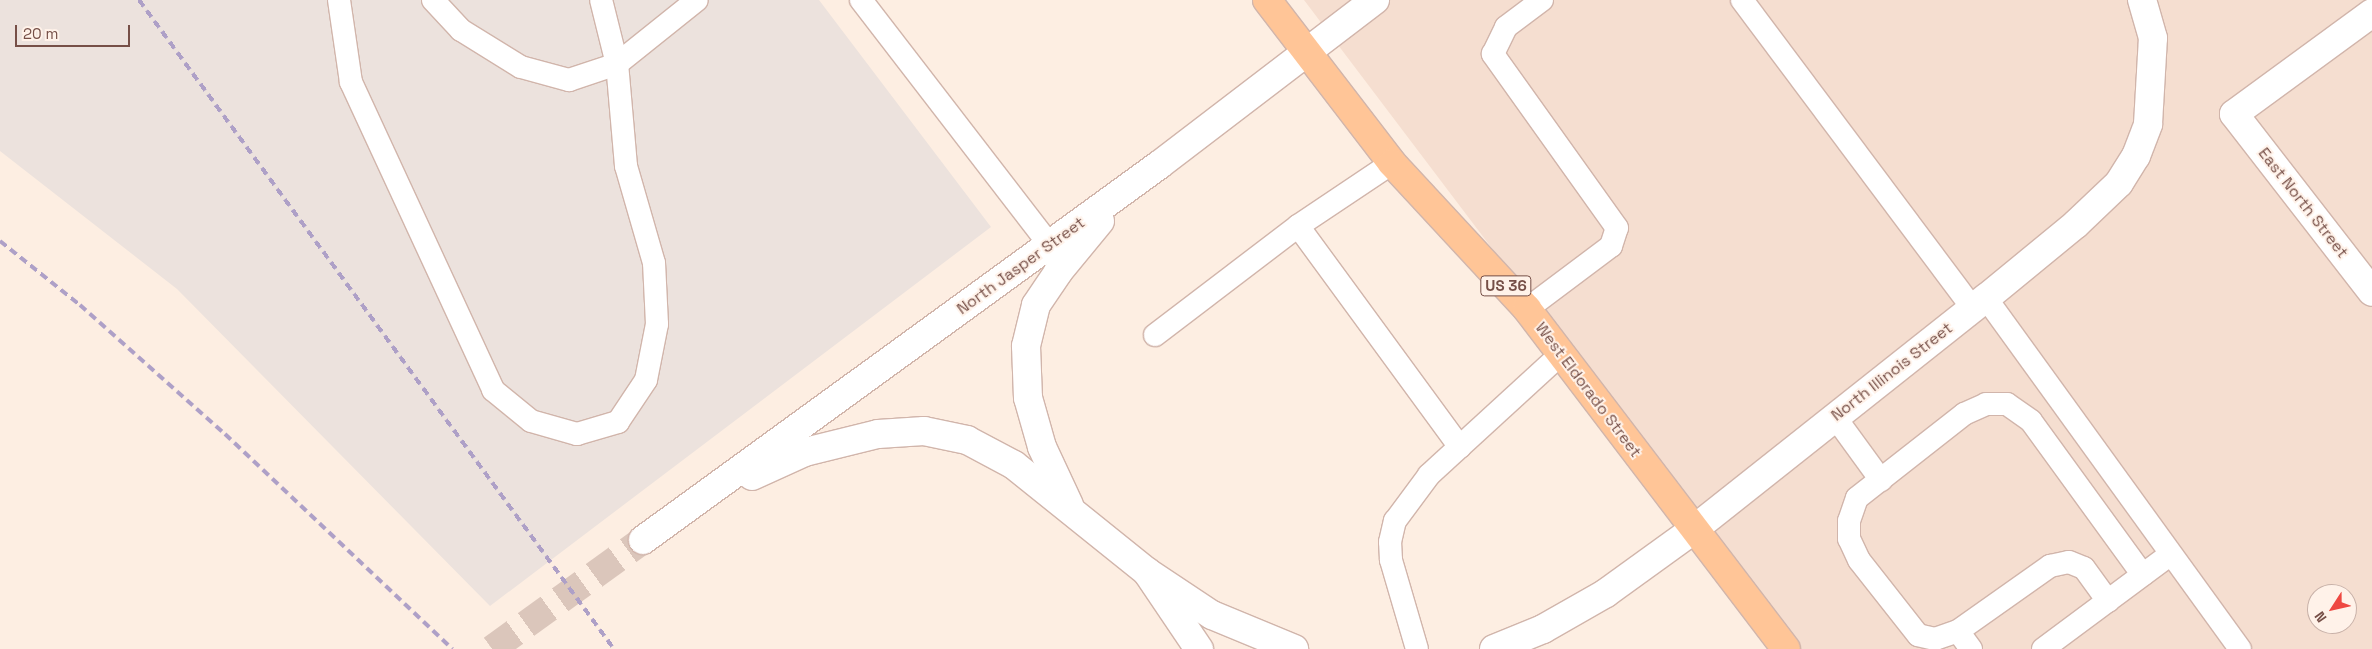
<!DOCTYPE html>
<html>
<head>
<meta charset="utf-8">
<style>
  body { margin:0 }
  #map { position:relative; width:2372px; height:649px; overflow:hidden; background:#fdeee2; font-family:"Space Grotesk",sans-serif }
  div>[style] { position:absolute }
  .residential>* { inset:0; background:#f5ded0 }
  .industrial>* { inset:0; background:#ece2dd }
  .tertiary-tunnel>* { height:28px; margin-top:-14px; transform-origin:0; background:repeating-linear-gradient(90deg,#dbc6bb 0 28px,transparent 0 42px) }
  .roads { filter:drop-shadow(1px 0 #d1b5ab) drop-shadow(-1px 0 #d1b5ab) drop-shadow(0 1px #d1b5ab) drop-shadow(0 -1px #d1b5ab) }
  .service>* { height:22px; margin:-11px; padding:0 11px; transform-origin:11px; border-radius:11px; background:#fff }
  .minor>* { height:28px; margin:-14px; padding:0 14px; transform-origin:14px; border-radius:14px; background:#fff }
  .tertiary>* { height:28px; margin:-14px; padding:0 14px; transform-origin:14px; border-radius:14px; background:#fff }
  .primary>* { height:28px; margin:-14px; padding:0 14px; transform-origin:14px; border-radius:14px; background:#ffc597 }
  .rail>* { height:4px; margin-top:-2px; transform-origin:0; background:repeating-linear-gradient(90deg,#aea0c7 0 8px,transparent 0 13px) }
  span { translate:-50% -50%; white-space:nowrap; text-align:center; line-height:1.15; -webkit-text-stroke:4px #fff2e9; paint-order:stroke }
  .shield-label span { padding:1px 4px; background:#fff2e9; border:1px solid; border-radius:4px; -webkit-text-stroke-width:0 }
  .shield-label { font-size:15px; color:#764f47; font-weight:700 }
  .street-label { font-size:16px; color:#764f47 }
  .north { position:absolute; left:2307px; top:584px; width:50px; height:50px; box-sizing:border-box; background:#fff2e9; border:1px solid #c8b1a8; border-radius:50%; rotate:235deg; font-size:14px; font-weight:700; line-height:20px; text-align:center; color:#764f47 }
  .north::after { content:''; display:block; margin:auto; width:18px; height:22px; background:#ee4841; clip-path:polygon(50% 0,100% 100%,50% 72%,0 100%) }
  .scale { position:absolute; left:15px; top:25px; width:115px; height:22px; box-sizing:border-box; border:2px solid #764f47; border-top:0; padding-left:6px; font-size:15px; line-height:18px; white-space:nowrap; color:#764f47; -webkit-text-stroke:4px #fff2e9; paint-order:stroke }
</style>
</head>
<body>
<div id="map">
  <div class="residential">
    <div style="clip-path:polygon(evenodd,1304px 0,2372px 0,2372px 649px,1795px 649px,1304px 0,2317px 594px,2347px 594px,2347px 624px,2317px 624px,2317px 594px)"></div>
  </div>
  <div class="industrial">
    <div style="clip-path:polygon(0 0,819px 0,991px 227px,490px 606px,177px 289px,0 151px)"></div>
  </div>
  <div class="tertiary-tunnel">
    <div style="left:492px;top:649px;width:186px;rotate:-35.8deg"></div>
  </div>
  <div class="roads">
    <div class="service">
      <div style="left:339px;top:0;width:83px;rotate:81.7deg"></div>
      <div style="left:351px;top:82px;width:339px;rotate:65.2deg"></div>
      <div style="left:493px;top:390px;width:49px;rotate:39.2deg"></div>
      <div style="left:531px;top:421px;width:48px;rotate:15.8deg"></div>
      <div style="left:577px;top:434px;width:43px;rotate:-16.3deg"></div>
      <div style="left:618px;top:422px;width:50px;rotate:-56.3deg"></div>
      <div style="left:646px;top:380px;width:57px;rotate:-78.9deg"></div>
      <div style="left:657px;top:324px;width:61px;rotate:-92.8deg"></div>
      <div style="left:654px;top:263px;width:101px;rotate:-106.1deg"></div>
      <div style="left:626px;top:166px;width:102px;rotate:-95deg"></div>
      <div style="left:617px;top:64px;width:66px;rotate:-104deg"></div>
      <div style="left:433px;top:0;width:41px;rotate:47deg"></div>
      <div style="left:461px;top:30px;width:70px;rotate:31.7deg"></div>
      <div style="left:521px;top:67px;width:50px;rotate:15.2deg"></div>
      <div style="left:569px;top:80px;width:51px;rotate:-18.4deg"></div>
      <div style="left:617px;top:64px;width:102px;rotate:-38.7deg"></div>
      <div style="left:861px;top:0;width:309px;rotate:52.4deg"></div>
      <div style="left:1742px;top:0;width:386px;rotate:53.2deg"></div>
      <div style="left:1392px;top:163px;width:113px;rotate:146.2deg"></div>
      <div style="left:1298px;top:226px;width:274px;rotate:53.8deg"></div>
      <div style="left:1986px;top:298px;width:433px;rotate:54.1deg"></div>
      <div style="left:1527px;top:309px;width:105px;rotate:-36.9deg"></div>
      <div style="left:1611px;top:246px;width:19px;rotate:-72deg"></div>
      <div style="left:1617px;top:228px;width:214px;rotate:-125.5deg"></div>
      <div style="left:1493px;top:54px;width:30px;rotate:-64deg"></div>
      <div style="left:1506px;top:27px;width:45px;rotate:-36.9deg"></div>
      <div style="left:1155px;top:335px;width:180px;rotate:-37.3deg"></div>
      <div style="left:1835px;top:417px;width:78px;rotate:53.9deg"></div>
      <div style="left:1958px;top:631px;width:24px;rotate:161deg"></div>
      <div style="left:1935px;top:639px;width:17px;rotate:-167deg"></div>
      <div style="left:1918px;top:635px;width:95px;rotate:-128.2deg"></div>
      <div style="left:1859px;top:560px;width:23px;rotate:-115deg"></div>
      <div style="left:1849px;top:539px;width:18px;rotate:-90deg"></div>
      <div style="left:1849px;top:521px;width:24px;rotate:-71deg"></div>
      <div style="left:1857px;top:498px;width:136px;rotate:-38.1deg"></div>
      <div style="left:1964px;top:414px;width:24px;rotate:-24deg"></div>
      <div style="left:1986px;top:404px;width:21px"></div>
      <div style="left:2007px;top:404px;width:29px;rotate:35deg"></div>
      <div style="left:2031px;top:421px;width:190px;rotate:54deg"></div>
      <div style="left:1417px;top:649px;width:93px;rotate:-106.3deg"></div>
      <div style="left:1391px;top:560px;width:18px;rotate:-93deg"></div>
      <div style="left:1390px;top:542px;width:22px;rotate:-77deg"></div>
      <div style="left:1395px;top:521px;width:57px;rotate:-53.5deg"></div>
      <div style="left:1429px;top:475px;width:179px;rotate:-42.5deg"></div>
      <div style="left:1971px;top:649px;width:22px;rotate:-126deg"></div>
      <div style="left:1958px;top:631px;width:113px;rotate:-35.2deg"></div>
      <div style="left:2050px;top:566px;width:19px;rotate:-12deg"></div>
      <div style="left:2069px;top:562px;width:16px;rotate:22deg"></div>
      <div style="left:2084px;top:568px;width:41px;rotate:54deg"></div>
      <div style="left:2043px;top:649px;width:159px;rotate:-36.6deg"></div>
    </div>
    <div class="minor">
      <div style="left:2372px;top:13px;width:171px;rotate:143.8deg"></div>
      <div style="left:2234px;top:114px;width:225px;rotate:52.2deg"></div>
      <div style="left:1147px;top:572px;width:93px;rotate:56deg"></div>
    </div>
    <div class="tertiary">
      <div style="left:752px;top:476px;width:58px;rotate:-24.4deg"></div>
      <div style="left:805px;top:452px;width:75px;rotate:-13.9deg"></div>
      <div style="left:878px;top:434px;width:46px;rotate:-3.7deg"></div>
      <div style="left:924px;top:431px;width:44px;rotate:11.8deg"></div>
      <div style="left:967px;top:440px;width:53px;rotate:28deg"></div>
      <div style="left:1014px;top:465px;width:171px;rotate:38.8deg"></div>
      <div style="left:1147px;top:572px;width:78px;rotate:33.5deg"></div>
      <div style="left:1212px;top:615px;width:89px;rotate:22.5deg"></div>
      <div style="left:1069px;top:505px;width:64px;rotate:-115deg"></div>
      <div style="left:1042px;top:447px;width:51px;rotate:-105.9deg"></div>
      <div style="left:1028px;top:398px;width:52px;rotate:-92.2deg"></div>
      <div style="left:1026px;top:346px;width:42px;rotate:-76.3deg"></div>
      <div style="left:1036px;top:305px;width:40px;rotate:-56deg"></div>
      <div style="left:1058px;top:272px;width:66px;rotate:-50.5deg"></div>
      <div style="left:643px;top:540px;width:638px;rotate:-36.01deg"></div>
      <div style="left:1159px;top:165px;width:272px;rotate:-37.4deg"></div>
      <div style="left:1494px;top:649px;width:53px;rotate:-22.2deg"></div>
      <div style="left:1543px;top:629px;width:73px;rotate:-29.7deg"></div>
      <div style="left:1606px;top:593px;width:107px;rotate:-35.9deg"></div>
      <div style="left:1693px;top:530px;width:374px;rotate:-38.4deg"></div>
      <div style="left:1986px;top:298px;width:117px;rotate:-39.4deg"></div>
      <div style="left:2076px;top:224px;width:59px;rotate:-43.6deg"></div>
      <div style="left:2119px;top:183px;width:32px;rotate:-58deg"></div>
      <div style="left:2136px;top:156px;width:34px;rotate:-69deg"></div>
      <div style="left:2148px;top:124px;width:86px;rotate:-86.7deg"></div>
      <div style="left:2153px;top:38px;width:40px;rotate:-106deg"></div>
    </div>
    <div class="primary">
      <div style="left:1267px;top:0;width:205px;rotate:52.5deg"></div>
      <div style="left:1392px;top:163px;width:199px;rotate:47.2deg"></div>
      <div style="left:1527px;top:309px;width:427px;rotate:52.7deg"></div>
    </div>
  </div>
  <div class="rail">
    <div style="left:139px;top:0;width:804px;rotate:53.8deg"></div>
    <div style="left:0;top:241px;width:102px;rotate:38.7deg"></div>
    <div style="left:80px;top:305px;width:194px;rotate:41.7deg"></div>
    <div style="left:225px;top:434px;width:313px;rotate:43.4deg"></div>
  </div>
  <div class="shield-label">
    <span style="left:1506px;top:286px">US 36</span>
  </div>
  <div class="street-label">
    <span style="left:2303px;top:203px;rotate:52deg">East North Street</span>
    <span style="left:1021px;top:266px;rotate:-36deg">North Jasper Street</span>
    <span style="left:1892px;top:372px;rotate:-38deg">North Illinois Street</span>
    <span style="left:1588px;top:390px;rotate:53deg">West Eldorado Street</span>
  </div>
  <div class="north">N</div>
  <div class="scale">20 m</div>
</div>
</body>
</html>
